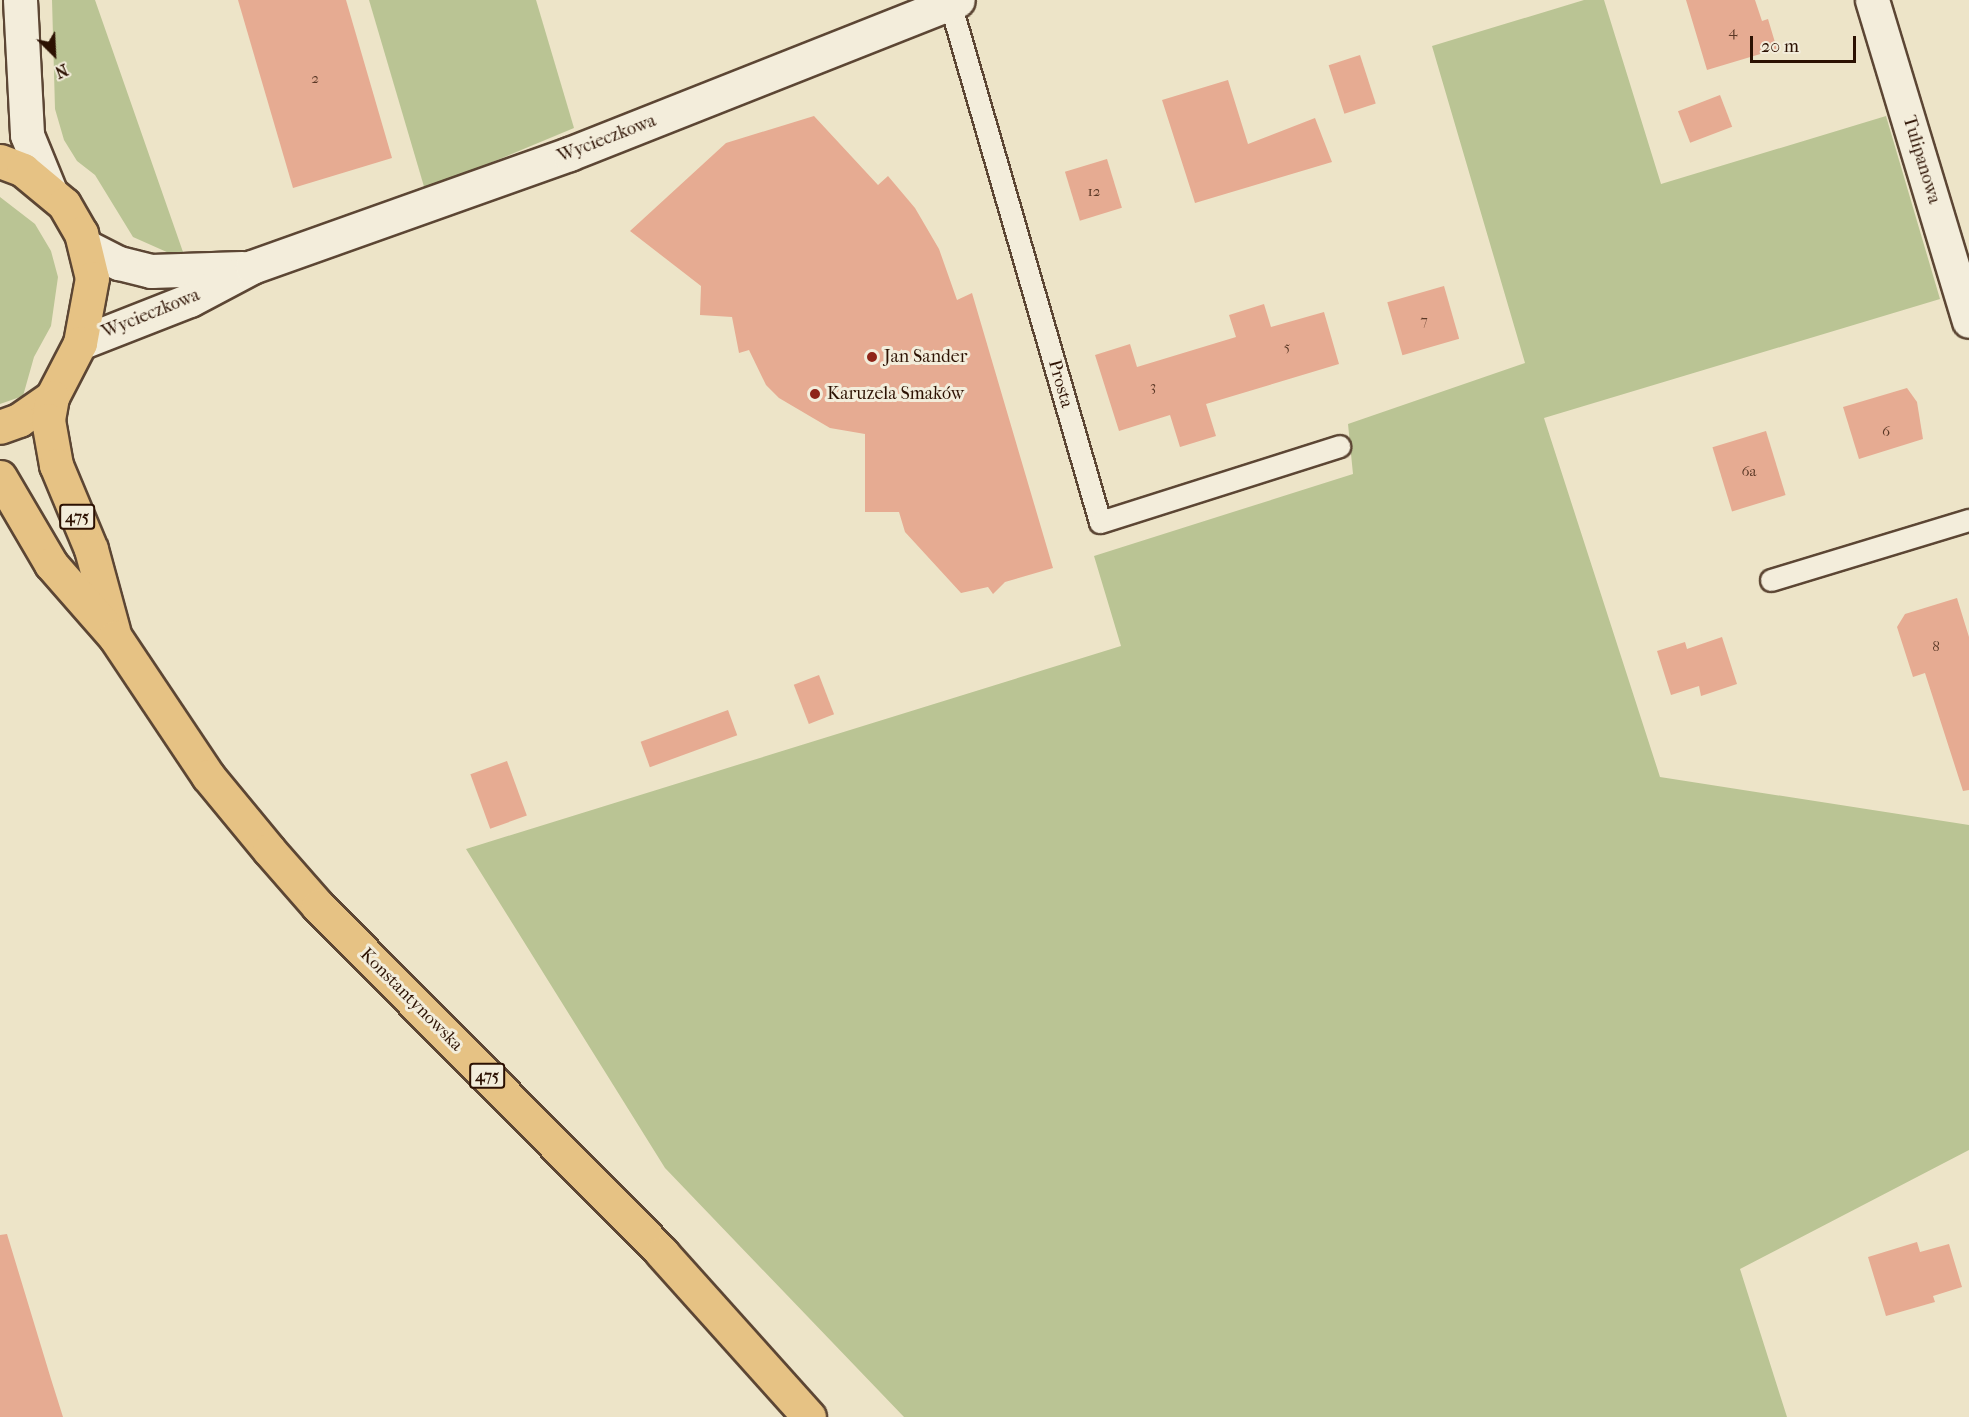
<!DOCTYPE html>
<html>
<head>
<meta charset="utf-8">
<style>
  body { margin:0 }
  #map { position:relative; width:1969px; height:1417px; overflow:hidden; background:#ede4c8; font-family:"IM FELL French Canon",serif }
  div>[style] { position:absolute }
  .green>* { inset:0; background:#bac494 }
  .building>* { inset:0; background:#e6ab92; transform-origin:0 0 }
  .roads { filter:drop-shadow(2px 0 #5c4634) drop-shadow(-2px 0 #5c4634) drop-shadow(0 2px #5c4634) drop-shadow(0 -2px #5c4634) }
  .service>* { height:21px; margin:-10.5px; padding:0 10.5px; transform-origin:10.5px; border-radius:10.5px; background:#f3eddb }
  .minor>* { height:33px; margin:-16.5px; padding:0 16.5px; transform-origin:16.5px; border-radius:16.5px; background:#f3eddb }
  .secondary>* { height:33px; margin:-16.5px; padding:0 16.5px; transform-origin:16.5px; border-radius:16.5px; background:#f3eddb }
  .primary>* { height:33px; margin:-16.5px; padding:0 16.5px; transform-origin:16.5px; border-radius:16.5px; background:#e6c284 }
  .dots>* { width:16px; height:16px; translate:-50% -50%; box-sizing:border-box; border:3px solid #f3eddb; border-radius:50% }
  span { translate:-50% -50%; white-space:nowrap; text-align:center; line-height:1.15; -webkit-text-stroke:6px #f3eddb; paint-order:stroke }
  .number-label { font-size:15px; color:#5a3826 }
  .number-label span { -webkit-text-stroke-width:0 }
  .shield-label span { padding:2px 4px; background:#f3eddb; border:2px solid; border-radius:4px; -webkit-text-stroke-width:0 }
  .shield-label { font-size:16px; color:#2c1102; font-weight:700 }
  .street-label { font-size:18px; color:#2c1102 }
  .poi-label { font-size:18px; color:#2c1102 }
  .left { translate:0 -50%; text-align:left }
  .north { position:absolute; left:24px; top:24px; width:60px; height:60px; -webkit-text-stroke:4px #f3eddb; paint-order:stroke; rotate:156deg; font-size:16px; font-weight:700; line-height:24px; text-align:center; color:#2c1102 }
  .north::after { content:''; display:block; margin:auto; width:21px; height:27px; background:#2c1102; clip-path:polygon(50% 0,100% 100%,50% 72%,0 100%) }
  .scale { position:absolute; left:1750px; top:36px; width:106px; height:27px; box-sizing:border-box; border:3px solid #2c1102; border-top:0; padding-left:8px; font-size:18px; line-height:21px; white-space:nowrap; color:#2c1102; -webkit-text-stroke:4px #f3eddb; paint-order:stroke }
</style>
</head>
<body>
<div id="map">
  <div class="green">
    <div style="clip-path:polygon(52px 0,95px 0,183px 252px,169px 253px,133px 237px,95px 175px,77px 161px,64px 140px,55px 109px)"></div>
    <div style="clip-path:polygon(369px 0,536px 0,574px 128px,425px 190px)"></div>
    <div style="clip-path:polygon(1584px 0,1604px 0,1661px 184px,1886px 116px,1940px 299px,1544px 418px,1660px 777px,1969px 825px,1969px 1150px,1740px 1269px,1787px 1417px,904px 1417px,665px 1168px,466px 849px,1121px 646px,1094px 556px,1353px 474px,1348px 424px,1525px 363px,1432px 46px)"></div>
    <div style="clip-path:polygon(0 197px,35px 224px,51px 251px,58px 277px,51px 326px,34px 357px,23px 396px,0 404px)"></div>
  </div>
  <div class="building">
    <div style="clip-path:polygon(238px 0,346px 0,392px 158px,293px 188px)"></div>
    <div style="clip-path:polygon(1686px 0,1755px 0,1762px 21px,1768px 19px,1777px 49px,1707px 70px)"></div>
    <div style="left:1360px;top:55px;width:51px;height:33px;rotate:72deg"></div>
    <div style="clip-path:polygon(1228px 80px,1248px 144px,1315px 118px,1332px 162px,1195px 203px,1162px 100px)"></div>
    <div style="left:1720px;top:95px;width:34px;height:45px;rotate:69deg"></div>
    <div style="clip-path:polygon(814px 116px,878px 185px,888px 176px,915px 208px,939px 249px,957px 300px,972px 293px,1053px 568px,1005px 582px,993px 594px,988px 587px,961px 593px,905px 532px,899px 512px,865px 512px,865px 434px,830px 428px,779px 398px,766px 385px,749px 350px,739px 353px,732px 317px,700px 315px,701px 286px,630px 231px,726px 143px)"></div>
    <div style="left:1107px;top:159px;width:51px;height:44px;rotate:73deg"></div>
    <div style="left:1444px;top:286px;width:55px;height:59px;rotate:74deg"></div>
    <div style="clip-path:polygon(1264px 304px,1271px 327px,1324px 312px,1339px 364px,1206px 404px,1216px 436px,1180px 447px,1170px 415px,1119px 431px,1095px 355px,1130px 344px,1137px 367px,1236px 337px,1229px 315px)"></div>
    <div style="clip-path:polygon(1907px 388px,1917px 402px,1923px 439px,1859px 459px,1843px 407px)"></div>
    <div style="left:1766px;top:431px;width:67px;height:56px;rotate:73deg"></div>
    <div style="clip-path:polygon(1957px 598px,1969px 637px,1969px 790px,1963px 791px,1925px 673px,1913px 677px,1897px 627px,1905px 614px)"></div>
    <div style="clip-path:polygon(1722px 637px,1737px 684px,1701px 696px,1699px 686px,1671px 695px,1657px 651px,1685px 642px,1687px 649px)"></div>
    <div style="left:819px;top:675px;width:42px;height:27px;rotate:69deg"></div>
    <div style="left:728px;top:710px;width:27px;height:93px;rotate:70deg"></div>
    <div style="left:507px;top:761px;width:58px;height:39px;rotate:70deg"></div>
    <div style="clip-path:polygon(7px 1234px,51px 1379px,63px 1417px,0 1417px,0 1235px)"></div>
    <div style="clip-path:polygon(1917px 1242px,1920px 1252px,1949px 1244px,1962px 1287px,1933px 1296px,1935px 1302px,1886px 1316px,1868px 1257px)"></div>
  </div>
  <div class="roads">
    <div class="service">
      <div style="left:950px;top:3px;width:540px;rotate:73.88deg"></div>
      <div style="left:1100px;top:522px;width:251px;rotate:-17.6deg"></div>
      <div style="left:1771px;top:580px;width:207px;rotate:-16.9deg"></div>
    </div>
    <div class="minor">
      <div style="left:1872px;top:0;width:335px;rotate:73.2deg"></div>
      <div style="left:85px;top:246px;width:38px;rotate:27deg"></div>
      <div style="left:119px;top:263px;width:33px;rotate:14deg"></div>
      <div style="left:151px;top:271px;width:91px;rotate:-1.9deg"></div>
      <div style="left:80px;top:343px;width:118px;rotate:-21.4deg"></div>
      <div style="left:190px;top:300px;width:70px;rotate:-28deg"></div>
      <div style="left:252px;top:267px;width:337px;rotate:-19.6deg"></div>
      <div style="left:569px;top:154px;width:418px;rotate:-21.6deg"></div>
    </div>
    <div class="secondary">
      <div style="left:20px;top:0;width:135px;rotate:87deg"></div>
      <div style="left:27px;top:135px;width:61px;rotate:67.7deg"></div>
    </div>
    <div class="primary">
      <div style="left:0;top:161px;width:25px;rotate:21deg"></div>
      <div style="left:23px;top:170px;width:53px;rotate:39.7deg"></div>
      <div style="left:64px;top:204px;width:34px;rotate:60deg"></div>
      <div style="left:81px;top:233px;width:46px;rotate:76.3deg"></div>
      <div style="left:92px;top:278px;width:66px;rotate:100.5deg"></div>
      <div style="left:80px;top:343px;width:61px;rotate:117.4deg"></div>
      <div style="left:52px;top:397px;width:40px;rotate:145.1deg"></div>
      <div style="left:19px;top:420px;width:20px;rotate:160deg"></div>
      <div style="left:52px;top:397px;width:23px;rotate:100deg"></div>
      <div style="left:48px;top:420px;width:46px;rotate:79.9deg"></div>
      <div style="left:56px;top:465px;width:91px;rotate:67.4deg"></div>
      <div style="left:91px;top:549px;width:84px;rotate:74.8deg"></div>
      <div style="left:0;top:477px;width:101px;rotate:59.6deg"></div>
      <div style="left:51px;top:564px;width:97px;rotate:48.8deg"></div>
      <div style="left:115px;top:637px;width:167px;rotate:56.2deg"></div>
      <div style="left:208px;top:776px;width:96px;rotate:50.5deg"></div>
      <div style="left:269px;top:850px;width:74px;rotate:48.8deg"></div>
      <div style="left:318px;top:906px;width:489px;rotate:45.2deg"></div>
      <div style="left:662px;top:1253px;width:220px;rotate:48.1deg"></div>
    </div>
  </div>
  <div class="dots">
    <div style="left:872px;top:357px;background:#8f2418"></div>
    <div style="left:815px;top:394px;background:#8f2418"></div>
  </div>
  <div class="number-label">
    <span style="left:1733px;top:32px">4</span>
    <span style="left:315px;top:79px">2</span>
    <span style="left:1094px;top:192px">12</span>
    <span style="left:1424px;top:321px">7</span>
    <span style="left:1287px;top:347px">5</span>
    <span style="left:1153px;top:387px">3</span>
    <span style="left:1886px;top:432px">6</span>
    <span style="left:1749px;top:472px">6a</span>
    <span style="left:1936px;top:647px">8</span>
  </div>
  <div class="shield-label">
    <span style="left:77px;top:517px">475</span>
    <span style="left:487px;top:1076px">475</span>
  </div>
  <div class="street-label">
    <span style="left:607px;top:139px;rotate:-21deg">Wycieczkowa</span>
    <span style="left:1921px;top:160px;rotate:73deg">Tulipanowa</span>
    <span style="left:151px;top:314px;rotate:-22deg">Wycieczkowa</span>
    <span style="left:1060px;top:384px;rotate:74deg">Prosta</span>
    <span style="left:411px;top:1000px;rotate:45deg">Konstantynowska</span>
  </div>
  <div class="poi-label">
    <span class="left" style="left:884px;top:357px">Jan Sander</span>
    <span class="left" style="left:827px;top:394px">Karuzela Smaków</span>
  </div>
  <div class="north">N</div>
  <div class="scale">20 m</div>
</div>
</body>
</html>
